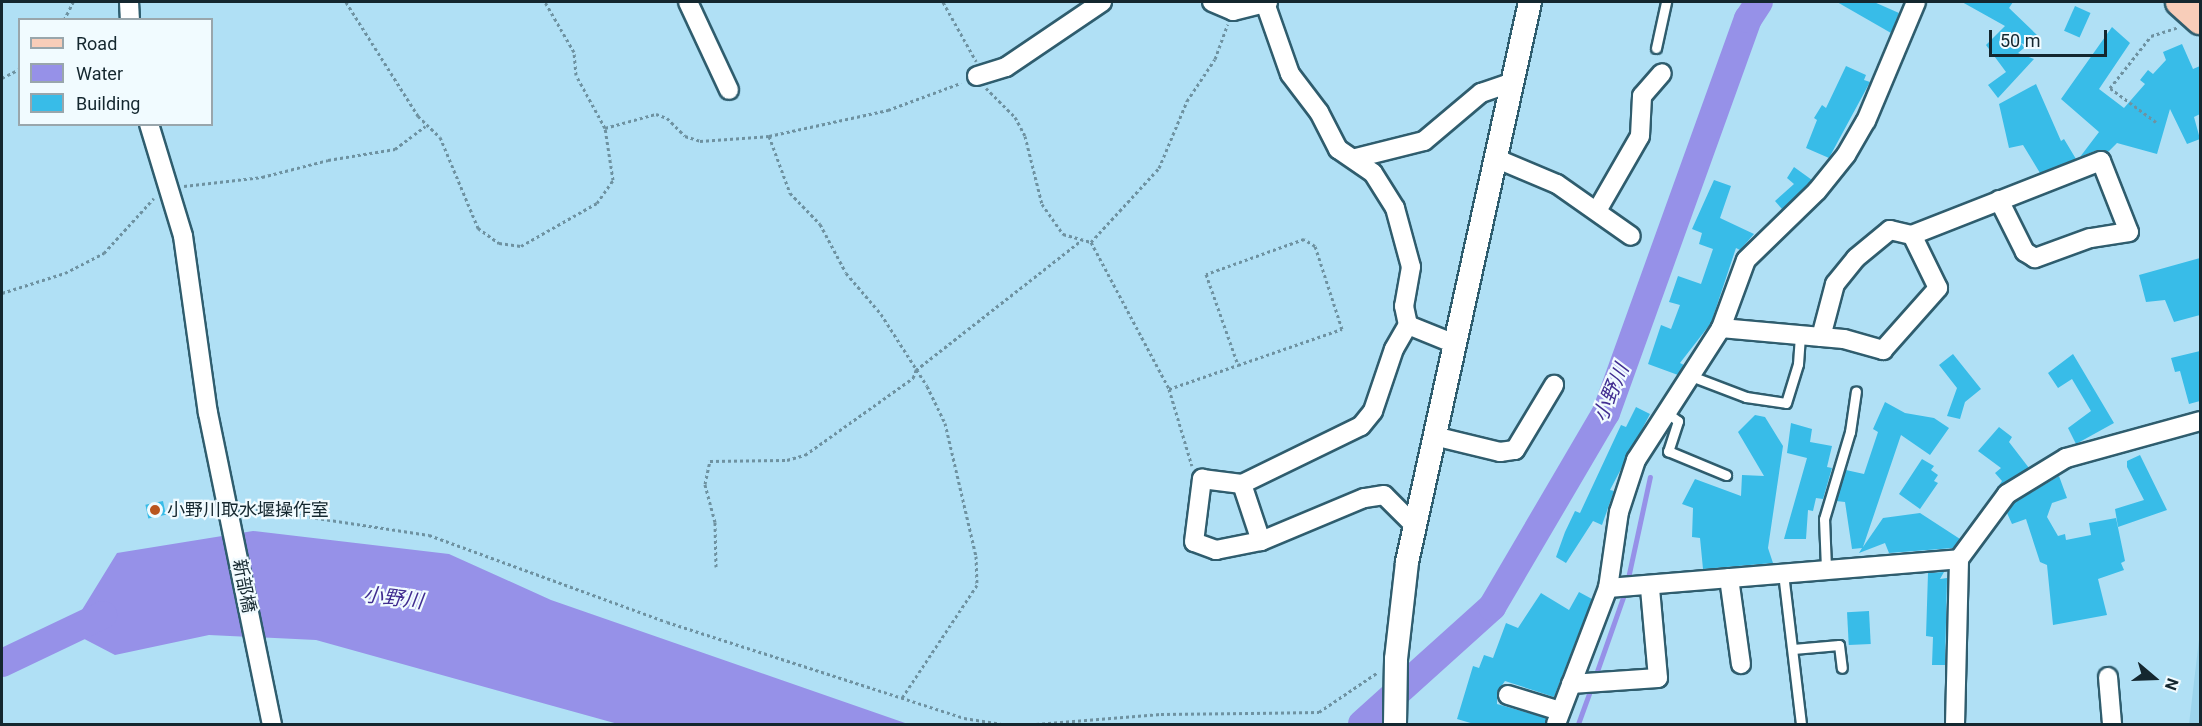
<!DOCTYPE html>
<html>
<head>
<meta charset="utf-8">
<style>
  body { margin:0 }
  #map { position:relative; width:2202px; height:726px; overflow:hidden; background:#b0e0f5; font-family:Roboto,"Noto Sans JP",sans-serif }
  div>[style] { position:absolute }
  .built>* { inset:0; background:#9cd4ec }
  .water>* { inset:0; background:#9691e8 }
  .stream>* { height:4.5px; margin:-2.25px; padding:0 2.25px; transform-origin:2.25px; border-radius:2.25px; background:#9691e8 }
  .river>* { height:28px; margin:-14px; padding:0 14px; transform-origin:14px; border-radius:14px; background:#9691e8 }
  .building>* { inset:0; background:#38bce8; transform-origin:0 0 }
  .path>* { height:3px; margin-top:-1.5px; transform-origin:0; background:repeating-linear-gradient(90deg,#6e92a1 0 3px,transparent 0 6px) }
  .roads { filter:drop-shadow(2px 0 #2f5d6e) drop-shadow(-2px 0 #2f5d6e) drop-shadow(0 2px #2f5d6e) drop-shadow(0 -2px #2f5d6e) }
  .service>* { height:9px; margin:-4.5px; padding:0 4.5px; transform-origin:4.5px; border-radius:4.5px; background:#fff }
  .minor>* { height:18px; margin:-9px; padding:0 9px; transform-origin:9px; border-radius:9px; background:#fff }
  .tertiary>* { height:22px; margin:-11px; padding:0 11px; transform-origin:11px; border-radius:11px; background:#fff }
  .primary>* { height:28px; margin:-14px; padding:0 14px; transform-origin:14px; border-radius:14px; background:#f8cdb9 }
  .dots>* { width:16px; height:16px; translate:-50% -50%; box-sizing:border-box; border:3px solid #f1fbff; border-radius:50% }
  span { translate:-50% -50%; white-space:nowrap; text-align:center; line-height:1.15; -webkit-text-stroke:4.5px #f1fbff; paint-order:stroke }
  .poi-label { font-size:18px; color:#14272f }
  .left { translate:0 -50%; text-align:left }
  .street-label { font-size:18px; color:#14272f }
  .water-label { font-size:20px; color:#402c90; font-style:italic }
  .frame { position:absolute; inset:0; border:3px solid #14272f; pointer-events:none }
  .legend { position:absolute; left:18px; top:18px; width:195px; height:108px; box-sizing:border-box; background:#f1fbff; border:2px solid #99a6ac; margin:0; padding:8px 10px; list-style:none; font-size:18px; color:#14272f }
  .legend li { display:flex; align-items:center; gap:12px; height:30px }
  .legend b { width:30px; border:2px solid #99a6ac }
  .north { position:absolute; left:2124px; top:648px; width:60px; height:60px; -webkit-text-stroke:4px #f1fbff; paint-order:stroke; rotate:109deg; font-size:16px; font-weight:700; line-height:24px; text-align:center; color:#14272f }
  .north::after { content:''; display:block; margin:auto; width:21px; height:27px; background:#14272f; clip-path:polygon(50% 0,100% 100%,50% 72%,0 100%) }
  .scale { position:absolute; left:1989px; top:30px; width:118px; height:27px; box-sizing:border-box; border:3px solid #14272f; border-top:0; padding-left:8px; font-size:18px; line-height:21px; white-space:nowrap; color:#14272f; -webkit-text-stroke:4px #f1fbff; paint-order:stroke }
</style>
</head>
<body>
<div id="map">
  <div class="built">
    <div style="clip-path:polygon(2200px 631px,2200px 724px,2189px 724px)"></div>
  </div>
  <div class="water">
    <div style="clip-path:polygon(253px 531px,449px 554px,551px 600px,908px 724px,618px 724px,316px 640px,209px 635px,115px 655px,69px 631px,117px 553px)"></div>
  </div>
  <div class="stream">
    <div style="left:1627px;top:583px;width:108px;rotate:-77.8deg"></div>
    <div style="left:1595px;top:677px;width:90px;rotate:-70.6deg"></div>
    <div style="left:1578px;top:724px;width:38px;rotate:-70deg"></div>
  </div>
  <div class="river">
    <div style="left:2px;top:663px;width:112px;rotate:-25.4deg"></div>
    <div style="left:1362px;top:724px;width:175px;rotate:-42deg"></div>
    <div style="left:1492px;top:607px;width:225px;rotate:-59.6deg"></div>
    <div style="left:1606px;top:413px;width:419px;rotate:-70.2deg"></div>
    <div style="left:1748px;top:19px;width:20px;rotate:-57deg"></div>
  </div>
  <div class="building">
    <div style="clip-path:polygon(1837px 2px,1874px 2px,1899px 13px,1891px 33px)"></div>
    <div style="clip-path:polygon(1962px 2px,2013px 2px,2009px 8px,2037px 35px,2026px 45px,2021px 43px,2024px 48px,2018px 53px,2034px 59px,1998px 98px,1988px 85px,2006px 72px,1986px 45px,2005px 26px)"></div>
    <div style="left:2075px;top:6px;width:17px;height:27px;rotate:24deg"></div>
    <div style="clip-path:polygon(2112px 27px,2130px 43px,2099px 89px,2124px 108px,2145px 84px,2140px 80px,2148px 70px,2153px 74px,2166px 60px,2163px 52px,2182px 44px,2193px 69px,2200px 66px,2200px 114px,2194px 117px,2200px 139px,2187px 144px,2170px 109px,2157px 154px,2117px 143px,2108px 152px,2097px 150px,2080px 157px,2099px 132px,2061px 99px)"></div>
    <div style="clip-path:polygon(1846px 66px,1866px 75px,1864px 80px,1870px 82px,1829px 158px,1806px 148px,1817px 120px,1814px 118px,1822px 105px,1826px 108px)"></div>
    <div style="clip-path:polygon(2036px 84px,2061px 141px,2064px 139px,2076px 159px,2040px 173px,2023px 145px,2009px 148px,1999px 104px)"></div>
    <div style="clip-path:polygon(1794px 167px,1812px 180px,1782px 209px,1775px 201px,1794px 184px,1787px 178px)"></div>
    <div style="clip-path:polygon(1714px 180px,1731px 186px,1720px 218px,1754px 234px,1740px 250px,1736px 248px,1711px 323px,1680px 363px,1684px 365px,1678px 375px,1648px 364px,1661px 325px,1671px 329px,1680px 305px,1669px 302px,1678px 276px,1701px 284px,1713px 249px,1699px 244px,1702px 233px,1692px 229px)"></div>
    <div style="clip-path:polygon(2200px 258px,2200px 315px,2174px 322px,2165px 300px,2146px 302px,2139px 275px)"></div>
    <div style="clip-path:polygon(2200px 351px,2200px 401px,2189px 404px,2180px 371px,2175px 372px,2171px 358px)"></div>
    <div style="clip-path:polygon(1953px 354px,1981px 389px,1965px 402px,1960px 419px,1947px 416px,1957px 388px,1939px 365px)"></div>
    <div style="clip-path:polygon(2073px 354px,2114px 423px,2076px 444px,2068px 428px,2091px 411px,2072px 379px,2058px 388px,2048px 373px)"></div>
    <div style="clip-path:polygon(1885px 402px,1905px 413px,1934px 418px,1949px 428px,1930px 455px,1901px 435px,1863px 547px,1883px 518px,1920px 513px,1960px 539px,1953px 548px,1889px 553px,1885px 543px,1859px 553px,1862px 548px,1852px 549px,1845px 502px,1836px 501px,1846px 470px,1864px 474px,1878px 432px,1873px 429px)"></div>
    <div style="clip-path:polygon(1636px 407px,1650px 414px,1610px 490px,1614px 491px,1602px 525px,1593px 521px,1566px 563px,1556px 557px,1565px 532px,1575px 511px,1580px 513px,1621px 425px,1626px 427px)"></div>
    <div style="clip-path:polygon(1755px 415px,1765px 417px,1783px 446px,1768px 548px,1773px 563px,1703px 569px,1700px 538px,1692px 537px,1693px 508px,1682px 504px,1695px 479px,1741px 496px,1742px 475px,1764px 476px,1738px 432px)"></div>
    <div style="clip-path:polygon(1791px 423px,1812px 429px,1810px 442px,1832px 446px,1827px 467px,1832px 468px,1823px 499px,1816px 498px,1813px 511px,1808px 510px,1806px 539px,1784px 539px,1807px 458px,1787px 453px)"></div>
    <div style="clip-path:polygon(1999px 427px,2012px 437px,2009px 442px,2029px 468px,1998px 487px,2002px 481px,1995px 473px,2001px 468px,1978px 451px)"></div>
    <div style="clip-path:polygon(2140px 455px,2167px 510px,2118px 527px,2115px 509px,2144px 500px,2127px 467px,2127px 461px)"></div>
    <div style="clip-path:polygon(1922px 459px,1934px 466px,1931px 470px,1938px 475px,1934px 481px,1938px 483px,1920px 509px,1899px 494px)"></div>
    <div style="clip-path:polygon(2059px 476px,2067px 498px,2052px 503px,2047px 517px,2058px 536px,2065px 534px,2066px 540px,2091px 535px,2089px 523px,2116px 518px,2125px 561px,2121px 563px,2124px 570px,2098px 579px,2107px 615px,2053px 625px,2047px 565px,2040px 562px,2026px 519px,2012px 524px,2007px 513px,2015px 502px)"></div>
    <div style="left:163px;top:501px;width:14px;height:18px;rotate:78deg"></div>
    <div style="clip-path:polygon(1944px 572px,1940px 579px,1947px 578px,1945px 665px,1932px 665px,1933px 637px,1926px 636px,1928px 573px)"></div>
    <div style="clip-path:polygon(1579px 592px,1592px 599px,1554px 697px,1505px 681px,1497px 692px,1497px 704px,1546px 718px,1545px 724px,1474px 724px,1457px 719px,1473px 666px,1479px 668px,1484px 655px,1493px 658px,1506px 623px,1518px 628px,1541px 593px,1569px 610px)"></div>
    <div style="left:1869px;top:611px;width:33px;height:22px;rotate:87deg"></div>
  </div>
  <div class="path">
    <div style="left:346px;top:2px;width:135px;rotate:57.7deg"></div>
    <div style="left:418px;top:116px;width:30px;rotate:44deg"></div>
    <div style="left:440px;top:137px;width:99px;rotate:67.3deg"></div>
    <div style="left:478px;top:228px;width:26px;rotate:36deg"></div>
    <div style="left:499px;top:243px;width:22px;rotate:8deg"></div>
    <div style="left:521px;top:246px;width:87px;rotate:-29.5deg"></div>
    <div style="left:597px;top:203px;width:28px;rotate:-55deg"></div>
    <div style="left:613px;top:180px;width:53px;rotate:-98.7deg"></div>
    <div style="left:605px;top:128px;width:60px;rotate:-118.7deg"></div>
    <div style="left:576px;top:75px;width:23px;rotate:-95deg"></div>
    <div style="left:574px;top:52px;width:58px;rotate:-120.1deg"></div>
    <div style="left:943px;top:2px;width:68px;rotate:60.8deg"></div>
    <div style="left:64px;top:20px;width:20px;rotate:-63deg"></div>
    <div style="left:2px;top:78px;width:20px;rotate:-27deg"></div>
    <div style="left:986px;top:88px;width:41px;rotate:45deg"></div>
    <div style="left:1015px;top:117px;width:21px;rotate:62deg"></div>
    <div style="left:1025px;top:136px;width:70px;rotate:76deg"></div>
    <div style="left:1042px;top:204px;width:37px;rotate:55deg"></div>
    <div style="left:1063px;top:234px;width:29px;rotate:16deg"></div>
    <div style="left:1091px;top:242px;width:100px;rotate:-47.4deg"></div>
    <div style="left:1159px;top:168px;width:73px;rotate:-67.3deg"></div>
    <div style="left:1187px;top:101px;width:50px;rotate:-56.3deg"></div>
    <div style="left:1215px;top:59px;width:37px;rotate:-70deg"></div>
    <div style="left:2156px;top:122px;width:57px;rotate:-143.5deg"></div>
    <div style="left:2110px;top:88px;width:66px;rotate:-51.7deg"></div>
    <div style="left:2151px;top:36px;width:28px;rotate:-18deg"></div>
    <div style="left:605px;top:128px;width:53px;rotate:-15.4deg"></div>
    <div style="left:656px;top:114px;width:12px;rotate:20deg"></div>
    <div style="left:667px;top:118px;width:25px;rotate:45deg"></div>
    <div style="left:685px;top:136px;width:16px;rotate:18deg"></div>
    <div style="left:700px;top:141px;width:69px;rotate:-4.1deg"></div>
    <div style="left:769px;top:136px;width:122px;rotate:-12.3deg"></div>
    <div style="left:888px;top:110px;width:78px;rotate:-20.3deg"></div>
    <div style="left:769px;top:136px;width:61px;rotate:69.8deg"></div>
    <div style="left:790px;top:193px;width:43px;rotate:45.9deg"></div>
    <div style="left:820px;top:224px;width:55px;rotate:62deg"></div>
    <div style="left:846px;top:273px;width:54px;rotate:49.5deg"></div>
    <div style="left:881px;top:314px;width:85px;rotate:57.4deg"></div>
    <div style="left:927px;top:386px;width:41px;rotate:64.1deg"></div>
    <div style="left:945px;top:423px;width:137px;rotate:76.9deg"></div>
    <div style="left:976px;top:556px;width:29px;rotate:88deg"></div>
    <div style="left:977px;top:585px;width:136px;rotate:123.6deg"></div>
    <div style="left:184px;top:186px;width:79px;rotate:-6.6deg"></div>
    <div style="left:262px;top:177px;width:68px;rotate:-14.4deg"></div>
    <div style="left:328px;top:160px;width:68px;rotate:-9.3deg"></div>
    <div style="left:395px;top:149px;width:38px;rotate:-37deg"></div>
    <div style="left:1091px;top:242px;width:166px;rotate:62deg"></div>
    <div style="left:1169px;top:389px;width:80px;rotate:73.4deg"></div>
    <div style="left:2px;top:293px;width:66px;rotate:-17.6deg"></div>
    <div style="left:65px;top:273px;width:44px;rotate:-27.1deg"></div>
    <div style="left:104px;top:253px;width:74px;rotate:-47.7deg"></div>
    <div style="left:1169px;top:389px;width:73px;rotate:-19.2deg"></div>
    <div style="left:1238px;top:365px;width:110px;rotate:-19.1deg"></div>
    <div style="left:1342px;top:329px;width:87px;rotate:-108deg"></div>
    <div style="left:1315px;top:246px;width:13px;rotate:-148deg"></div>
    <div style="left:1304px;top:239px;width:104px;rotate:160.3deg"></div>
    <div style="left:1206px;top:274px;width:96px;rotate:70.6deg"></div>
    <div style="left:244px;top:507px;width:187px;rotate:8.6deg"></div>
    <div style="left:429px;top:535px;width:253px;rotate:20.1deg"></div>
    <div style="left:667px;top:622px;width:312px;rotate:17.9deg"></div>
    <div style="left:964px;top:718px;width:37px;rotate:9deg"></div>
    <div style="left:716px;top:567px;width:45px;rotate:-91.3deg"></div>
    <div style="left:715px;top:522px;width:39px;rotate:-105deg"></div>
    <div style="left:705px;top:484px;width:24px;rotate:-78deg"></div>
    <div style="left:710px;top:461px;width:77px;rotate:-0.7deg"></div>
    <div style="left:787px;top:460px;width:19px;rotate:-16deg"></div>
    <div style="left:805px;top:455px;width:133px;rotate:-35.5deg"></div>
    <div style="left:913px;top:378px;width:9px;rotate:-69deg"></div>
    <div style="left:916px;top:370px;width:212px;rotate:-38.1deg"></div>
    <div style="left:1036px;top:724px;width:125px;rotate:-4.6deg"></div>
    <div style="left:1161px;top:714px;width:158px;rotate:-0.7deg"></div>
    <div style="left:1319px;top:712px;width:71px;rotate:-34.1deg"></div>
  </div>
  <div class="roads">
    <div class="service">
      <div style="left:1656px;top:48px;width:47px;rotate:-77.7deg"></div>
      <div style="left:1691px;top:376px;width:59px;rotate:20.9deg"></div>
      <div style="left:1746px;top:397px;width:40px;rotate:8.5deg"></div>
      <div style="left:1786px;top:403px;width:41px;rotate:-72.9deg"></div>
      <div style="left:1798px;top:364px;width:27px;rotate:-86deg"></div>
      <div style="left:1666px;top:412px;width:15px;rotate:37deg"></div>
      <div style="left:1678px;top:421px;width:32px;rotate:108deg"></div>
      <div style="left:1668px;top:451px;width:63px;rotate:22.5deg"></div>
      <div style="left:1826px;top:568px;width:49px;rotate:-92.3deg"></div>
      <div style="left:1824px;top:519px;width:91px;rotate:-73.4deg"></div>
      <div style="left:1850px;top:432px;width:41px;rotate:-81.7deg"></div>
      <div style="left:1783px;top:573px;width:152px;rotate:83.2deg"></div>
      <div style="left:1793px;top:649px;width:46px;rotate:-5deg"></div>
      <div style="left:1839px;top:645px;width:23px;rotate:83deg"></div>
    </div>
    <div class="minor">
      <div style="left:129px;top:2px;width:18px;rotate:87deg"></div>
      <div style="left:688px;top:2px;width:97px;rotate:65deg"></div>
      <div style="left:1212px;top:2px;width:23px;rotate:23deg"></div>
      <div style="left:1233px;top:11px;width:36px;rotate:-14deg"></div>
      <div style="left:1265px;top:3px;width:75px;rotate:70.6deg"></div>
      <div style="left:1290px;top:74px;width:48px;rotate:52.7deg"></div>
      <div style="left:1319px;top:112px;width:42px;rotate:62.8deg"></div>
      <div style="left:1338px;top:149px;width:42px;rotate:34.4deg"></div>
      <div style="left:1373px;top:173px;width:41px;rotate:57.8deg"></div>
      <div style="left:1395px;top:208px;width:61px;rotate:74.8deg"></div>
      <div style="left:1411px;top:267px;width:40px;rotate:100deg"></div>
      <div style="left:1404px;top:306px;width:19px;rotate:78deg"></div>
      <div style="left:977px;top:76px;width:30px;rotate:-17deg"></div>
      <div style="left:1006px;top:67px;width:116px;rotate:-34.1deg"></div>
      <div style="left:149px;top:124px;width:117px;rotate:73.1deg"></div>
      <div style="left:183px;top:236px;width:179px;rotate:82deg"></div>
      <div style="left:208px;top:413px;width:318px;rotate:78.4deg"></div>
      <div style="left:1356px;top:158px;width:70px;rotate:-14deg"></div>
      <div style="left:1424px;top:141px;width:75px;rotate:-40.1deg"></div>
      <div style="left:1481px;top:93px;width:34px;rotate:-19deg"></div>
      <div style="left:1495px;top:158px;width:67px;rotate:22.8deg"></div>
      <div style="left:1557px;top:184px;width:90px;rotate:35.1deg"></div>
      <div style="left:1598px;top:209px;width:84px;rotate:-60.1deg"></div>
      <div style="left:1640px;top:136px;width:40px;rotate:-87.1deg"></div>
      <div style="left:1642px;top:96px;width:30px;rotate:-49deg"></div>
      <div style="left:1721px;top:328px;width:123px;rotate:5.1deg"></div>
      <div style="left:1844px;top:339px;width:41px;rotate:15.8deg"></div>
      <div style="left:1883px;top:350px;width:83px;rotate:-48.4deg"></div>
      <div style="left:1938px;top:288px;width:59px;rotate:-116.1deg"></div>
      <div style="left:1821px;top:337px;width:55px;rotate:-75.2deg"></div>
      <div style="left:1835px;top:284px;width:33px;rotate:-51deg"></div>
      <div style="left:1856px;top:258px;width:44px;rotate:-39.5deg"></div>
      <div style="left:1890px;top:230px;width:23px;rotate:13deg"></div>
      <div style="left:1912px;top:235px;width:203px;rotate:-21.4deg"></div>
      <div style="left:2101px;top:161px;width:76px;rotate:68.5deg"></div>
      <div style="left:2129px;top:232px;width:39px;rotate:171deg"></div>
      <div style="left:2090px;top:238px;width:59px;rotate:160deg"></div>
      <div style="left:2035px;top:258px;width:12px;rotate:-149deg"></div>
      <div style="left:2025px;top:252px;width:58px;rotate:-116.6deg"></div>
      <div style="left:1434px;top:436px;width:68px;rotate:13.6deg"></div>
      <div style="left:1500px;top:452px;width:15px;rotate:-8deg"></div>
      <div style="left:1515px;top:450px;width:76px;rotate:-59deg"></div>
      <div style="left:1242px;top:484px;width:60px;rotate:71.6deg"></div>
      <div style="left:1414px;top:525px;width:42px;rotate:-135deg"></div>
      <div style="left:1384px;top:495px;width:20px;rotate:171deg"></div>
      <div style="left:1364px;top:498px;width:112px;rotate:157.3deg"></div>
      <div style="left:1261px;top:541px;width:46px;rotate:168.7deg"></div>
      <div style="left:1216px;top:550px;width:23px;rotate:-160deg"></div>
      <div style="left:1194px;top:542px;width:64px;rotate:-82.8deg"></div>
      <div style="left:1202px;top:479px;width:40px;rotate:7.1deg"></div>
      <div style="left:1242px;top:484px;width:132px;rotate:-26deg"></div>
      <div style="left:1361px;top:426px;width:19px;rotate:-51deg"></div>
      <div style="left:1373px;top:411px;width:65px;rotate:-71.3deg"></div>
      <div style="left:1394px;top:349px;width:28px;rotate:-60deg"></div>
      <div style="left:1408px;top:325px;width:51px;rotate:22deg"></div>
      <div style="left:1729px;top:578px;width:87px;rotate:82.1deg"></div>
      <div style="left:1608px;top:588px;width:352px;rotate:-4.7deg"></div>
      <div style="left:2108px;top:677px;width:47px;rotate:85.1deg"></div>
      <div style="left:1571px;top:684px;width:87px;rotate:-3.9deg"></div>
      <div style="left:1658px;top:678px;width:90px;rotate:-95.1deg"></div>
      <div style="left:1508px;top:695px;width:54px;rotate:17.1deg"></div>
      <div style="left:1556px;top:724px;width:146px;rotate:-69.1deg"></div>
      <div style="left:1608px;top:588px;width:77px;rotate:-81.8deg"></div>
      <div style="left:1619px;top:512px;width:55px;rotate:-71.9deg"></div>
      <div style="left:1636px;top:460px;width:157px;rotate:-57.2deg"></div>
      <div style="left:1721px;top:328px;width:72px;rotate:-69.8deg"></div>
      <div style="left:1746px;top:260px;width:99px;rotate:-44.2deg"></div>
      <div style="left:1817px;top:191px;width:46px;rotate:-51.1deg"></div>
      <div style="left:1846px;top:155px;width:39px;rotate:-60deg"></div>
      <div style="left:1866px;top:121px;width:129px;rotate:-67.2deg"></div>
      <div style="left:1955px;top:724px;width:165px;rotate:-88.6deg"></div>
      <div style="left:1959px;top:559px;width:81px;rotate:-53.6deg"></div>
      <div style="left:2007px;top:494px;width:69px;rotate:-31.4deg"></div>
      <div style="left:2066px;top:458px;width:139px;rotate:-15.4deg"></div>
    </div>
    <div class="tertiary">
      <div style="left:1395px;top:724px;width:65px;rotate:-89.1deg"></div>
      <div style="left:1396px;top:659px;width:98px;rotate:-83.5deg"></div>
      <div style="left:1407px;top:562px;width:573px;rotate:-77.61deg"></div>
    </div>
    <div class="primary">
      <div style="left:2180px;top:2px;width:27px;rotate:42deg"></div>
    </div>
  </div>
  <div class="dots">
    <div style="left:155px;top:510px;background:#b9551f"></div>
  </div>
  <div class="poi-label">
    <span class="left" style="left:167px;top:510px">小野川取水堰操作室</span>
  </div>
  <div class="street-label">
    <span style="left:244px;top:586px;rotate:79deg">新部橋</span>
  </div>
  <div class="water-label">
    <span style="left:1611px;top:393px;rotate:-67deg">小野川</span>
    <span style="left:393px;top:598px;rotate:7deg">小野川</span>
  </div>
  <div class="frame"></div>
  <ul class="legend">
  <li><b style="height:8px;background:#f8cdb9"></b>Road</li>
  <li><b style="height:16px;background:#9691e8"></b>Water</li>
  <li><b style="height:16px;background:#38bce8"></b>Building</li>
  </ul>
  <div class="north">N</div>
  <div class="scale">50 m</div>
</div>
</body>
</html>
